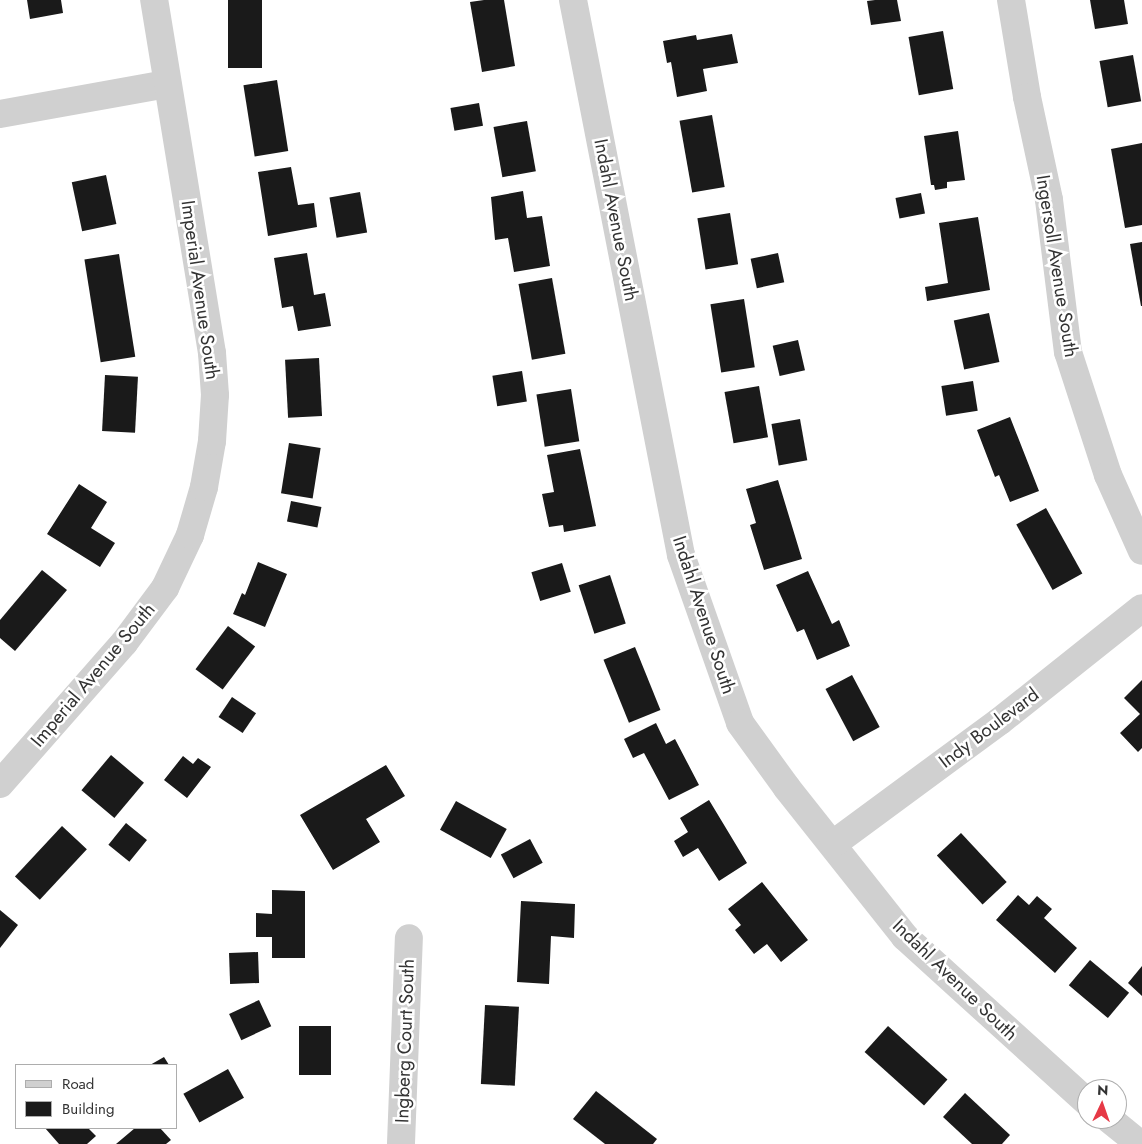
<!DOCTYPE html>
<html>
<head>
<meta charset="utf-8">
<style>
  body { margin:0 }
  #map { position:relative; width:1142px; height:1144px; overflow:hidden; background:#fff; font-family:Jost,sans-serif }
  div>[style] { position:absolute }
  .building>* { inset:0; background:#1a1a1a; transform-origin:0 0 }
  .street>* { height:28px; margin:-14px; padding:0 14px; transform-origin:14px; border-radius:14px; background:#d0d0d0 }
  span { translate:-50% -50%; white-space:nowrap; text-align:center; line-height:1.15; -webkit-text-stroke:5px #fff; paint-order:stroke }
  .street-label { font-size:19px; color:#333 }
  .legend { position:absolute; left:15px; top:1064px; width:162px; height:65px; box-sizing:border-box; background:#fff; border:1px solid #adadad; margin:0; padding:6px 9px; list-style:none; font-size:15px; color:#333 }
  .legend li { display:flex; align-items:center; gap:10px; height:25px }
  .legend b { width:25px; border:1px solid #adadad }
  .north { position:absolute; left:1077px; top:1079px; width:50px; height:50px; box-sizing:border-box; background:#fff; border:1px solid #adadad; border-radius:50%; rotate:3deg; font-size:14px; font-weight:700; line-height:20px; text-align:center; color:#333 }
  .north::after { content:''; display:block; margin:auto; width:18px; height:22px; background:#e63946; clip-path:polygon(50% 0,100% 100%,50% 72%,0 100%) }
</style>
</head>
<body>
<div id="map">
  <div class="building">
    <div style="clip-path:polygon(27px 0,61px 0,63px 13px,30px 19px)"></div>
    <div style="left:228px;top:0;width:34px;height:68px"></div>
    <div style="clip-path:polygon(484px 0,504px 0,515px 66px,482px 72px,470px 2px)"></div>
    <div style="clip-path:polygon(875px 0,897px 0,901px 21px,871px 25px,867px 1px)"></div>
    <div style="clip-path:polygon(1090px 0,1124px 0,1128px 24px,1095px 29px)"></div>
    <div style="left:943px;top:31px;width:59px;height:35px;rotate:80deg"></div>
    <div style="clip-path:polygon(732px 34px,738px 63px,703px 69px,707px 91px,677px 97px,671px 62px,667px 63px,663px 41px,696px 35px,697px 40px)"></div>
    <div style="left:1133px;top:55px;width:47px;height:34px;rotate:80deg"></div>
    <div style="left:277px;top:80px;width:72px;height:34px;rotate:81deg"></div>
    <div style="left:479px;top:103px;width:23px;height:29px;rotate:80deg"></div>
    <div style="left:712px;top:115px;width:73px;height:33px;rotate:80deg"></div>
    <div style="left:527px;top:121px;width:51px;height:34px;rotate:80deg"></div>
    <div style="clip-path:polygon(958px 131px,965px 180px,947px 182px,947px 188px,935px 190px,934px 185px,931px 185px,924px 136px)"></div>
    <div style="clip-path:polygon(1142px 143px,1142px 225px,1125px 228px,1111px 149px)"></div>
    <div style="clip-path:polygon(291px 167px,298px 205px,314px 203px,317px 227px,268px 236px,258px 172px)"></div>
    <div style="left:106px;top:175px;width:50px;height:35px;rotate:78deg"></div>
    <div style="clip-path:polygon(523px 191px,527px 218px,542px 216px,550px 266px,514px 272px,508px 238px,495px 240px,491px 197px)"></div>
    <div style="left:360px;top:192px;width:41px;height:31px;rotate:80deg"></div>
    <div style="left:921px;top:193px;width:21px;height:26px;rotate:79deg"></div>
    <div style="left:730px;top:213px;width:52px;height:33px;rotate:81deg"></div>
    <div style="clip-path:polygon(978px 217px,990px 290px,927px 301px,925px 287px,948px 283px,939px 223px)"></div>
    <div style="clip-path:polygon(1142px 242px,1142px 306px,1141px 306px,1130px 244px)"></div>
    <div style="clip-path:polygon(307px 253px,314px 295px,325px 293px,331px 326px,298px 331px,293px 306px,282px 308px,274px 258px)"></div>
    <div style="left:778px;top:253px;width:30px;height:28px;rotate:78deg"></div>
    <div style="left:119px;top:254px;width:104px;height:35px;rotate:81deg"></div>
    <div style="left:552px;top:278px;width:77px;height:34px;rotate:80deg"></div>
    <div style="left:744px;top:299px;width:69px;height:34px;rotate:81deg"></div>
    <div style="left:989px;top:313px;width:50px;height:36px;rotate:78deg"></div>
    <div style="left:798px;top:340px;width:31px;height:26px;rotate:77deg"></div>
    <div style="left:319px;top:358px;width:58px;height:34px;rotate:87deg"></div>
    <div style="left:522px;top:371px;width:31px;height:30px;rotate:81deg"></div>
    <div style="left:105px;top:375px;width:33px;height:56px;rotate:3deg"></div>
    <div style="left:973px;top:381px;width:30px;height:32px;rotate:81deg"></div>
    <div style="left:759px;top:386px;width:52px;height:35px;rotate:80deg"></div>
    <div style="left:571px;top:389px;width:53px;height:35px;rotate:81deg"></div>
    <div style="clip-path:polygon(1010px 417px,1039px 491px,1010px 502px,999px 475px,995px 477px,977px 430px)"></div>
    <div style="left:800px;top:419px;width:42px;height:29px;rotate:80deg"></div>
    <div style="left:289px;top:443px;width:32px;height:51px;rotate:9deg"></div>
    <div style="clip-path:polygon(580px 449px,596px 526px,564px 532px,563px 525px,549px 527px,542px 494px,554px 492px,547px 455px)"></div>
    <div style="clip-path:polygon(778px 480px,802px 559px,764px 570px,750px 525px,756px 523px,746px 489px)"></div>
    <div style="clip-path:polygon(79px 484px,107px 502px,91px 528px,115px 543px,100px 567px,47px 534px)"></div>
    <div style="left:291px;top:501px;width:31px;height:21px;rotate:11deg"></div>
    <div style="left:1046px;top:508px;width:75px;height:34px;rotate:61deg"></div>
    <div style="clip-path:polygon(258px 562px,287px 574px,265px 627px,233px 614px,242px 593px,245px 595px)"></div>
    <div style="left:562px;top:563px;width:30px;height:32px;rotate:73deg"></div>
    <div style="clip-path:polygon(42px 570px,67px 590px,15px 651px,0 638px,0 620px)"></div>
    <div style="clip-path:polygon(808px 571px,832px 624px,839px 620px,850px 646px,817px 660px,804px 629px,797px 632px,776px 585px)"></div>
    <div style="left:610px;top:575px;width:51px;height:33px;rotate:72deg"></div>
    <div style="left:228px;top:626px;width:34px;height:54px;rotate:37deg"></div>
    <div style="left:635px;top:647px;width:68px;height:34px;rotate:68deg"></div>
    <div style="left:852px;top:675px;width:59px;height:30px;rotate:62deg"></div>
    <div style="clip-path:polygon(1142px 680px,1142px 748px,1138px 752px,1120px 733px,1140px 714px,1124px 698px)"></div>
    <div style="left:232px;top:697px;width:29px;height:24px;rotate:34deg"></div>
    <div style="clip-path:polygon(656px 723px,666px 744px,675px 739px,699px 785px,669px 800px,644px 753px,633px 758px,624px 739px)"></div>
    <div style="left:111px;top:755px;width:43px;height:46px;rotate:40deg"></div>
    <div style="clip-path:polygon(183px 756px,193px 764px,198px 758px,211px 767px,187px 798px,164px 780px)"></div>
    <div style="clip-path:polygon(386px 765px,405px 796px,366px 819px,380px 842px,333px 870px,300px 815px)"></div>
    <div style="clip-path:polygon(709px 800px,747px 863px,719px 881px,698px 848px,683px 857px,674px 841px,688px 832px,680px 818px)"></div>
    <div style="left:456px;top:801px;width:58px;height:33px;rotate:29deg"></div>
    <div style="left:126px;top:823px;width:27px;height:28px;rotate:39deg"></div>
    <div style="left:62px;top:826px;width:34px;height:69px;rotate:43deg"></div>
    <div style="left:961px;top:833px;width:67px;height:33px;rotate:47deg"></div>
    <div style="left:530px;top:839px;width:27px;height:33px;rotate:62deg"></div>
    <div style="clip-path:polygon(762px 882px,808px 940px,781px 962px,767px 944px,754px 954px,735px 930px,741px 925px,728px 909px)"></div>
    <div style="clip-path:polygon(272px 890px,305px 891px,305px 958px,272px 958px,272px 937px,256px 937px,256px 913px,272px 914px)"></div>
    <div style="clip-path:polygon(1018px 895px,1029px 905px,1037px 896px,1052px 909px,1044px 918px,1077px 948px,1055px 973px,996px 920px)"></div>
    <div style="clip-path:polygon(521px 901px,575px 904px,574px 938px,551px 936px,549px 984px,517px 982px)"></div>
    <div style="clip-path:polygon(0 910px,18px 925px,0 948px)"></div>
    <div style="left:258px;top:952px;width:31px;height:29px;rotate:88deg"></div>
    <div style="left:1090px;top:960px;width:51px;height:33px;rotate:40deg"></div>
    <div style="clip-path:polygon(1142px 966px,1142px 996px,1128px 983px)"></div>
    <div style="left:259px;top:1000px;width:29px;height:33px;rotate:65deg"></div>
    <div style="left:485px;top:1005px;width:34px;height:79px;rotate:3deg"></div>
    <div style="left:299px;top:1026px;width:32px;height:49px"></div>
    <div style="left:888px;top:1026px;width:80px;height:35px;rotate:42deg"></div>
    <div style="clip-path:polygon(164px 1057px,169px 1065px,150px 1065px)"></div>
    <div style="left:228px;top:1069px;width:33px;height:51px;rotate:61deg"></div>
    <div style="clip-path:polygon(596px 1091px,657px 1139px,653px 1144px,605px 1144px,573px 1119px)"></div>
    <div style="clip-path:polygon(965px 1093px,1010px 1135px,1002px 1144px,972px 1144px,943px 1117px)"></div>
    <div style="clip-path:polygon(45px 1128px,88px 1128px,96px 1136px,87px 1144px,59px 1144px)"></div>
    <div style="clip-path:polygon(135px 1128px,160px 1128px,171px 1140px,166px 1144px,116px 1144px)"></div>
  </div>
  <div class="street">
    <div style="left:573px;top:0;width:565px;rotate:78.99deg"></div>
    <div style="left:681px;top:555px;width:178px;rotate:70.6deg"></div>
    <div style="left:740px;top:723px;width:80px;rotate:54.1deg"></div>
    <div style="left:787px;top:788px;width:190px;rotate:51.6deg"></div>
    <div style="left:905px;top:937px;width:246px;rotate:42.2deg"></div>
    <div style="left:1011px;top:0;width:98px;rotate:80.6deg"></div>
    <div style="left:1027px;top:97px;width:105px;rotate:77.9deg"></div>
    <div style="left:1049px;top:200px;width:153px;rotate:82.9deg"></div>
    <div style="left:1068px;top:352px;width:129px;rotate:72deg"></div>
    <div style="left:1108px;top:475px;width:83px;rotate:65.9deg"></div>
    <div style="left:0;top:114px;width:170px;rotate:-10.2deg"></div>
    <div style="left:0;top:784px;width:188px;rotate:-48.7deg"></div>
    <div style="left:124px;top:643px;width:69px;rotate:-53.3deg"></div>
    <div style="left:165px;top:588px;width:59px;rotate:-64.7deg"></div>
    <div style="left:190px;top:535px;width:50px;rotate:-73.7deg"></div>
    <div style="left:204px;top:487px;width:47px;rotate:-80.1deg"></div>
    <div style="left:212px;top:441px;width:46px;rotate:-86.3deg"></div>
    <div style="left:215px;top:395px;width:42px;rotate:-94.1deg"></div>
    <div style="left:212px;top:353px;width:358px;rotate:-99.3deg"></div>
    <div style="left:833px;top:844px;width:207px;rotate:-36.4deg"></div>
    <div style="left:1000px;top:721px;width:181px;rotate:-38.5deg"></div>
    <div style="left:1109px;top:1119px;width:40px;rotate:39deg"></div>
    <div style="left:401px;top:1143px;width:205px;rotate:-87.8deg"></div>
  </div>
  <div class="street-label">
    <span style="left:616px;top:220px;rotate:79deg">Indahl Avenue South</span>
    <span style="left:1057px;top:266px;rotate:81deg">Ingersoll Avenue South</span>
    <span style="left:200px;top:290px;rotate:82deg">Imperial Avenue South</span>
    <span style="left:704px;top:615px;rotate:72deg">Indahl Avenue South</span>
    <span style="left:93px;top:675px;rotate:-50deg">Imperial Avenue South</span>
    <span style="left:989px;top:728px;rotate:-37deg">Indy Boulevard</span>
    <span style="left:955px;top:980px;rotate:44deg">Indahl Avenue South</span>
    <span style="left:405px;top:1041px;rotate:-88deg">Ingberg Court South</span>
  </div>
  <ul class="legend">
  <li><b style="height:6px;background:#d0d0d0"></b>Road</li>
  <li><b style="height:14px;background:#1a1a1a"></b>Building</li>
  </ul>
  <div class="north">N</div>
</div>
</body>
</html>
